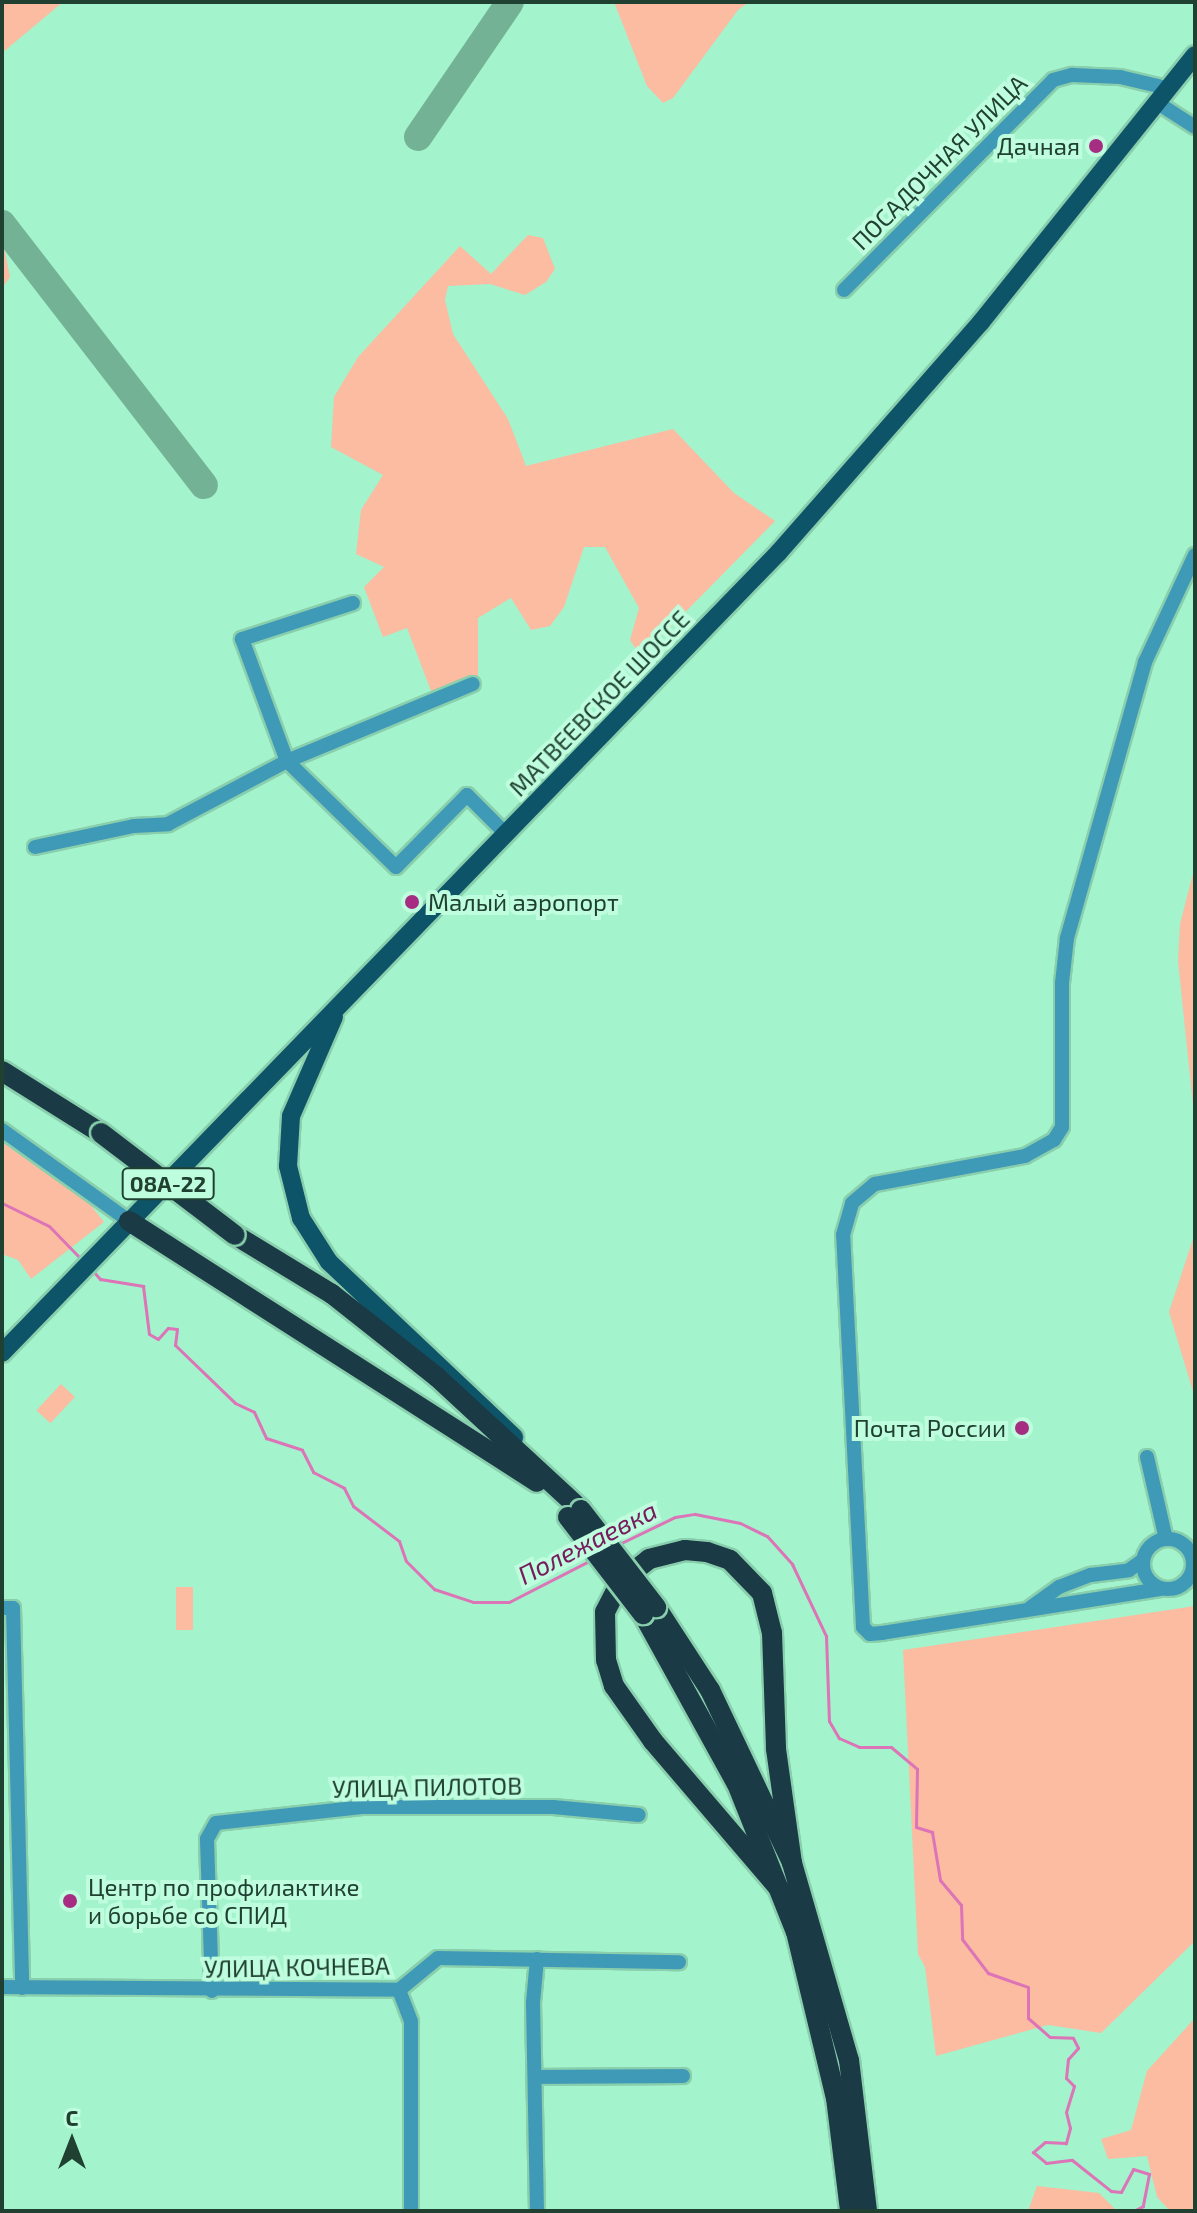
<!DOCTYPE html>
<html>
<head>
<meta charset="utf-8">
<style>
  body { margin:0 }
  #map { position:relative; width:1197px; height:2213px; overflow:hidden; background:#a3f3cc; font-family:"Exo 2",sans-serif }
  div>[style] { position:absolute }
  .green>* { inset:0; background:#fbbca2; transform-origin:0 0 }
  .stream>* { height:3px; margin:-1.5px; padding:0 1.5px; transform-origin:1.5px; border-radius:1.5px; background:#dc74b7 }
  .taxiway>* { height:28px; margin:-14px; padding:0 14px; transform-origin:14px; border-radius:14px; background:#73b294 }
  .roads { filter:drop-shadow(2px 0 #89cfad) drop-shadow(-2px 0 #89cfad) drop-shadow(0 2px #89cfad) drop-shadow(0 -2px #89cfad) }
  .minor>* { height:14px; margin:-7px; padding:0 7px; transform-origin:7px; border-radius:7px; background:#3f9ab7 }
  .minor>.ring { margin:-7px; padding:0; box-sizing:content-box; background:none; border:14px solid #3f9ab7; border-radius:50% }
  .major>* { height:18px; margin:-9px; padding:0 9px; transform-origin:9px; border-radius:9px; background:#0e5468 }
  .highway>* { height:20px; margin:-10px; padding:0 10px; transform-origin:10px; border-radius:10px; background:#1a3a45 }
  .bridges { filter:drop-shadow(2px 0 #89cfad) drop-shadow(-2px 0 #89cfad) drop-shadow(0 2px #89cfad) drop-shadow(0 -2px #89cfad) }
  .highway-bridge>* { height:20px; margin:-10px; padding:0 10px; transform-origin:10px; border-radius:10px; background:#1a3a45 }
  .dots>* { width:22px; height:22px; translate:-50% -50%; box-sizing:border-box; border:4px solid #befddd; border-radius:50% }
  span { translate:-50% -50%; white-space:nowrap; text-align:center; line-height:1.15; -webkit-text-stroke:8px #befddd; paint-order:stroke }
  .shield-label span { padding:2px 6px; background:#befddd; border:2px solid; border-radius:6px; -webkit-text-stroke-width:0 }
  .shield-label { font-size:22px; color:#204132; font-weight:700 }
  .poi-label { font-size:24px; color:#204132 }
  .right { translate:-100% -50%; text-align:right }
  .left { translate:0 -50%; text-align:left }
  .street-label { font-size:24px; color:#204132 }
  .water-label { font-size:26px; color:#781b5d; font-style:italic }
  .frame { position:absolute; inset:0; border:4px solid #204132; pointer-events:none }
  .north { position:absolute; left:32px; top:2101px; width:80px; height:80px; -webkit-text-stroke:6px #befddd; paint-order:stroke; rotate:0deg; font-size:22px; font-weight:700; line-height:32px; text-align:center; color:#204132 }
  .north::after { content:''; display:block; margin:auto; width:28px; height:36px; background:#204132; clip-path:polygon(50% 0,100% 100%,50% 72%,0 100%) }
</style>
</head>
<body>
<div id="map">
  <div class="green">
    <div style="clip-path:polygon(2px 2px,63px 2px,2px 53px)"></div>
    <div style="clip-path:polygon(614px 2px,749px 2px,738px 10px,673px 98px,663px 103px,647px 86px)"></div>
    <div style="clip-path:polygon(528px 235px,543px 238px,555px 269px,546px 282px,525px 295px,490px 284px,448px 286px,445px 300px,453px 334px,508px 419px,526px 466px,673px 429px,734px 493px,775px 521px,641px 657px,630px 640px,639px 608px,605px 547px,584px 547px,564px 607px,550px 626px,531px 630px,511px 598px,478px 618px,478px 680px,433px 696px,407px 628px,383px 637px,364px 587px,384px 567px,356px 554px,361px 510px,383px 475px,331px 447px,334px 397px,358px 357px,460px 246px,491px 274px)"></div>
    <div style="clip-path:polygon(2px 237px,10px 277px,2px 288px)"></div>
    <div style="clip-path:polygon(1195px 866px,1195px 1124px,1178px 961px,1180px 924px)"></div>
    <div style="clip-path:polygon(2px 1142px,89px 1203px,104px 1222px,31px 1279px,18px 1260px,2px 1254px)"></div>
    <div style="clip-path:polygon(1195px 1233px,1195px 1398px,1169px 1312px)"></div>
    <div style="left:61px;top:1384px;width:19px;height:36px;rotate:43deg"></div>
    <div style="left:176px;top:1587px;width:17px;height:43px"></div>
    <div style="clip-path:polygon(1195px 1606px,1195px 1941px,1101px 2033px,1048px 2025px,936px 2056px,925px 1967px,918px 1954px,903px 1650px)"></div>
    <div style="clip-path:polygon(1195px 2018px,1195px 2211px,1170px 2211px,1157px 2197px,1147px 2156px,1108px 2159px,1101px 2139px,1131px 2130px,1147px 2071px)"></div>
    <div style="clip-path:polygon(1037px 2186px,1099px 2193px,1117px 2211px,1028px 2211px)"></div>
  </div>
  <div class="stream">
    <div style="left:2px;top:1203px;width:52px;rotate:26.1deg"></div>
    <div style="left:49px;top:1226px;width:47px;rotate:45.9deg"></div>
    <div style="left:93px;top:1271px;width:11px;rotate:49deg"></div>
    <div style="left:100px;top:1279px;width:44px;rotate:9.2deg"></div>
    <div style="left:143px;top:1286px;width:48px;rotate:82.9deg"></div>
    <div style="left:149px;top:1334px;width:10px;rotate:29deg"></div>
    <div style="left:158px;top:1339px;width:15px;rotate:-48deg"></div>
    <div style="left:168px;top:1328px;width:9px;rotate:6deg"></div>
    <div style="left:177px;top:1329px;width:16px;rotate:97deg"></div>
    <div style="left:175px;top:1345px;width:83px;rotate:44deg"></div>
    <div style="left:235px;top:1403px;width:21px;rotate:25deg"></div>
    <div style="left:254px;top:1412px;width:29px;rotate:65deg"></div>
    <div style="left:266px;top:1438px;width:38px;rotate:18deg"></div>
    <div style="left:302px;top:1450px;width:25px;rotate:63deg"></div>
    <div style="left:313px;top:1472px;width:35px;rotate:27deg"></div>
    <div style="left:344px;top:1488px;width:20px;rotate:63deg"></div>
    <div style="left:353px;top:1506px;width:58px;rotate:37.3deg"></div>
    <div style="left:399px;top:1541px;width:21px;rotate:71deg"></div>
    <div style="left:406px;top:1561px;width:40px;rotate:45deg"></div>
    <div style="left:434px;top:1589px;width:41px;rotate:18.4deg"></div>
    <div style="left:473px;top:1602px;width:36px"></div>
    <div style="left:509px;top:1602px;width:94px;rotate:-27.1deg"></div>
    <div style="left:617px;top:1545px;width:64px;rotate:-25.8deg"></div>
    <div style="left:675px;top:1517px;width:20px;rotate:-9deg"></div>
    <div style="left:695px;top:1514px;width:46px;rotate:11.3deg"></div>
    <div style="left:740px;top:1523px;width:30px;rotate:26deg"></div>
    <div style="left:767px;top:1536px;width:38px;rotate:48deg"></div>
    <div style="left:792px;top:1564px;width:80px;rotate:64.7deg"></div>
    <div style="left:826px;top:1636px;width:85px;rotate:88deg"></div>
    <div style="left:829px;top:1721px;width:20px;rotate:60deg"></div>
    <div style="left:839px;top:1738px;width:22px;rotate:24deg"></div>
    <div style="left:859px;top:1747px;width:32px"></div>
    <div style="left:891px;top:1747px;width:34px;rotate:40deg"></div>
    <div style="left:917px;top:1769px;width:58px;rotate:91deg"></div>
    <div style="left:916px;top:1827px;width:17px;rotate:17deg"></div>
    <div style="left:932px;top:1832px;width:49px;rotate:80.5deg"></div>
    <div style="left:940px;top:1880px;width:33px;rotate:50deg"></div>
    <div style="left:961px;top:1905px;width:34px;rotate:88deg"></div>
    <div style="left:962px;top:1939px;width:43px;rotate:52.6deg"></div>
    <div style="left:988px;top:1973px;width:42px;rotate:19.3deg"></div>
    <div style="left:1028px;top:1987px;width:31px;rotate:90deg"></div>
    <div style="left:1028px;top:2018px;width:29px;rotate:41deg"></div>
    <div style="left:1050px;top:2037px;width:23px;rotate:2deg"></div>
    <div style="left:1073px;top:2038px;width:11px;rotate:63deg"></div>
    <div style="left:1078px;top:2048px;width:15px;rotate:132deg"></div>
    <div style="left:1068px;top:2059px;width:19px;rotate:96deg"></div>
    <div style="left:1066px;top:2078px;width:11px;rotate:45deg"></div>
    <div style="left:1074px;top:2086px;width:27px;rotate:107deg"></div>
    <div style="left:1066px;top:2112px;width:16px;rotate:76deg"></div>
    <div style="left:1070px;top:2128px;width:16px;rotate:105deg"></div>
    <div style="left:1066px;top:2143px;width:21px;rotate:-177deg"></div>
    <div style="left:1045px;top:2142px;width:16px;rotate:140deg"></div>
    <div style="left:1033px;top:2152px;width:17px;rotate:40deg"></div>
    <div style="left:1046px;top:2163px;width:26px;rotate:-7deg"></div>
    <div style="left:1072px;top:2160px;width:50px;rotate:38.5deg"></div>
    <div style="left:1111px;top:2191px;width:10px;rotate:6deg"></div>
    <div style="left:1121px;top:2192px;width:26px;rotate:-62deg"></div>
    <div style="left:1133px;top:2169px;width:17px;rotate:17deg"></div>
    <div style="left:1149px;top:2174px;width:33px;rotate:101deg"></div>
    <div style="left:1143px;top:2206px;width:11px;rotate:153deg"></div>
  </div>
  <div class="taxiway">
    <div style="left:418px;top:137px;width:163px;rotate:-55.7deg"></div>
    <div style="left:2px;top:224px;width:330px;rotate:52.3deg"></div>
  </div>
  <div class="roads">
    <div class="minor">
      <div style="left:1156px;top:102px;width:46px;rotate:32.7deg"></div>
      <div style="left:844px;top:290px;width:296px;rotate:-45.1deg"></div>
      <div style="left:1053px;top:80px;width:20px;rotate:-15deg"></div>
      <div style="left:1072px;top:75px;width:48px;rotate:2.4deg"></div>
      <div style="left:1120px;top:77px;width:48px;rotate:13.2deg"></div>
      <div style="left:353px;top:603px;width:117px;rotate:162deg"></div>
      <div style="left:242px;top:639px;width:130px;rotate:69.8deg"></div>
      <div style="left:287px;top:761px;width:201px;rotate:-22.5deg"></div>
      <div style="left:35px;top:847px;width:101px;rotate:-12deg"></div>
      <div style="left:134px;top:826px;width:34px;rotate:-3deg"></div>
      <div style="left:168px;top:824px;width:135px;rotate:-27.9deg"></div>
      <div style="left:287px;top:761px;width:152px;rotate:44.2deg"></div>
      <div style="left:396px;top:867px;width:101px;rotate:-45.4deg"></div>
      <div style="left:467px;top:795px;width:55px;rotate:45deg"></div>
      <div style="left:2px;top:1130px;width:156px;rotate:35.6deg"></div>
      <div style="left:1147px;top:1457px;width:84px;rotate:77deg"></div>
      <div class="ring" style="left:1143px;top:1539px;width:36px;height:36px"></div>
      <div style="left:1160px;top:1589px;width:281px;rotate:171deg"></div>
      <div style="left:882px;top:1633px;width:12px;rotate:175deg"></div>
      <div style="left:870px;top:1634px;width:10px;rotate:-135deg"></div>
      <div style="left:863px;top:1627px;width:393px;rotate:-92.9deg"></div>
      <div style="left:843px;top:1235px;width:33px;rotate:-74deg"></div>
      <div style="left:852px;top:1203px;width:30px;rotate:-40deg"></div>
      <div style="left:875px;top:1184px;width:153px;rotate:-10.6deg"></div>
      <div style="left:1025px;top:1156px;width:33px;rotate:-29deg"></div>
      <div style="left:1054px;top:1140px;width:15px;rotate:-58deg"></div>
      <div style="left:1062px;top:1127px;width:144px;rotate:-90deg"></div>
      <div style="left:1062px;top:983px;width:45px;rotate:-83.7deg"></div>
      <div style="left:1067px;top:938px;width:287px;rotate:-74.2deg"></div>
      <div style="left:1145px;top:662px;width:118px;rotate:-65deg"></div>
      <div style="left:2px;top:1608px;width:11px"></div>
      <div style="left:13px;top:1608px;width:380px;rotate:88.6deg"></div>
      <div style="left:1030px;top:1608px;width:36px;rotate:-36deg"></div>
      <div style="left:1059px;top:1587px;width:34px;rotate:-21deg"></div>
      <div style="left:1091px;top:1575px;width:38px;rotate:-7deg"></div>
      <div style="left:1129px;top:1570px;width:16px;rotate:-35deg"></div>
      <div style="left:537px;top:1959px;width:44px;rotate:95.2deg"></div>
      <div style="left:533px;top:2003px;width:208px;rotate:88.9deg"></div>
      <div style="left:2px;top:1987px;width:397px;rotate:0.4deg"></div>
      <div style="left:399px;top:1990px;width:50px;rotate:-39.4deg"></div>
      <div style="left:438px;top:1958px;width:241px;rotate:1deg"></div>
      <div style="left:399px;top:1990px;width:34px;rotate:69deg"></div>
      <div style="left:411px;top:2022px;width:189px;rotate:90deg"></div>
      <div style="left:212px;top:1991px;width:152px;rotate:-91.9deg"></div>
      <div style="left:207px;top:1839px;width:18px;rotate:-61deg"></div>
      <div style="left:216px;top:1823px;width:149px;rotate:-6.2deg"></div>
      <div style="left:364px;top:1807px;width:189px"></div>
      <div style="left:553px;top:1807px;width:86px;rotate:5.3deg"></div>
      <div style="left:535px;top:2077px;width:148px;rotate:-0.4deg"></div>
    </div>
    <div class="major">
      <div style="left:334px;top:1017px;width:108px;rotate:113.5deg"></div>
      <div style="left:291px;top:1116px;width:50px;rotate:93.4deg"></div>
      <div style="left:288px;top:1166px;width:54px;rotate:76deg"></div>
      <div style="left:301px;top:1218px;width:52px;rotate:57.5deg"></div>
      <div style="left:329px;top:1262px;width:255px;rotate:43.4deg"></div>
      <div style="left:2px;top:1353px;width:1116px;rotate:-45.87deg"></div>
      <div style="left:779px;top:552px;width:306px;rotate:-48.7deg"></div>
      <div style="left:981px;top:322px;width:342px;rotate:-51.3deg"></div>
    </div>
    <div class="highway">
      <div style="left:2px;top:1071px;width:117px;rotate:32.1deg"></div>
      <div style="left:129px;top:1221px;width:484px;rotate:32.6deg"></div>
      <div style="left:235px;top:1235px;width:114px;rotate:31.3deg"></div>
      <div style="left:332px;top:1294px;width:134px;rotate:38.3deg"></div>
      <div style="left:437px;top:1377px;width:196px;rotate:42.7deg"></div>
      <div style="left:656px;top:1607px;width:99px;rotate:57deg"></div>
      <div style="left:710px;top:1690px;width:191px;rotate:64.6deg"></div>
      <div style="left:792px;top:1863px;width:205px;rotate:73.9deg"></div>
      <div style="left:849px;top:2060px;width:152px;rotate:83.2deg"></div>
      <div style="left:643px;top:1614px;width:194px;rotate:61.1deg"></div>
      <div style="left:737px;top:1784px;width:159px;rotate:68.3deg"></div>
      <div style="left:796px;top:1932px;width:171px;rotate:76.5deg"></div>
      <div style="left:836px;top:2098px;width:114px;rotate:82.9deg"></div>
      <div style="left:782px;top:1892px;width:199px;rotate:-130.5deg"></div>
      <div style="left:653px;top:1741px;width:67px;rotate:-125.3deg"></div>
      <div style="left:614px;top:1686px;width:27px;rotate:-107deg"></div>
      <div style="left:606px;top:1660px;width:48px;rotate:-91.2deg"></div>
      <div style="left:605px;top:1612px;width:34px;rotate:-63deg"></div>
      <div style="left:620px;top:1582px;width:37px;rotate:-38deg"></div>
      <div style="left:649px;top:1559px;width:37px;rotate:-14deg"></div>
      <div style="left:685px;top:1550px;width:22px;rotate:5deg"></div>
      <div style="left:707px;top:1552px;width:24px;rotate:19deg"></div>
      <div style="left:730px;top:1560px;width:46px;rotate:45.9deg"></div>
      <div style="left:762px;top:1593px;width:41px;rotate:76deg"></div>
      <div style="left:772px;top:1633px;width:116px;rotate:88deg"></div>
      <div style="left:776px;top:1749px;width:115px;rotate:82deg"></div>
    </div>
  </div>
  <div class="bridges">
    <div class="highway-bridge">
      <div style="left:101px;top:1133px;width:168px;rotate:37.3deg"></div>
      <div style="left:581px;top:1510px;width:123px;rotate:52.3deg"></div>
      <div style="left:568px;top:1517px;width:123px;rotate:52.3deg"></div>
    </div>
  </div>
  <div class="dots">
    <div style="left:1096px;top:146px;background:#a62d82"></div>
    <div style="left:412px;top:902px;background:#a62d82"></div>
    <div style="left:1022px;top:1428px;background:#a62d82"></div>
    <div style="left:70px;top:1901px;background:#a62d82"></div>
  </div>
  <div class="shield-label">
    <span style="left:168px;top:1184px">08А-22</span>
  </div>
  <div class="poi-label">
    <span class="right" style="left:1080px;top:146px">Дачная</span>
    <span class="left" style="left:428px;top:902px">Малый аэропорт</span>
    <span class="right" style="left:1006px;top:1428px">Почта России</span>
    <span class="left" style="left:88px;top:1901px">Центр по профилактике<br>и борьбе со СПИД</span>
  </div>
  <div class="street-label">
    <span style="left:939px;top:162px;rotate:-45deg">ПОСАДОЧНАЯ УЛИЦА</span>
    <span style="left:599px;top:703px;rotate:-46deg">МАТВЕЕВСКОЕ ШОССЕ</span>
    <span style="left:427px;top:1787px;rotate:-1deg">УЛИЦА ПИЛОТОВ</span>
    <span style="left:297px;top:1967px;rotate:-1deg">УЛИЦА КОЧНЕВА</span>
  </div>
  <div class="water-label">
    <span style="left:587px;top:1542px;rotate:-27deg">Полежаевка</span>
  </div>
  <div class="frame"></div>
  <div class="north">С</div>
</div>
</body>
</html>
